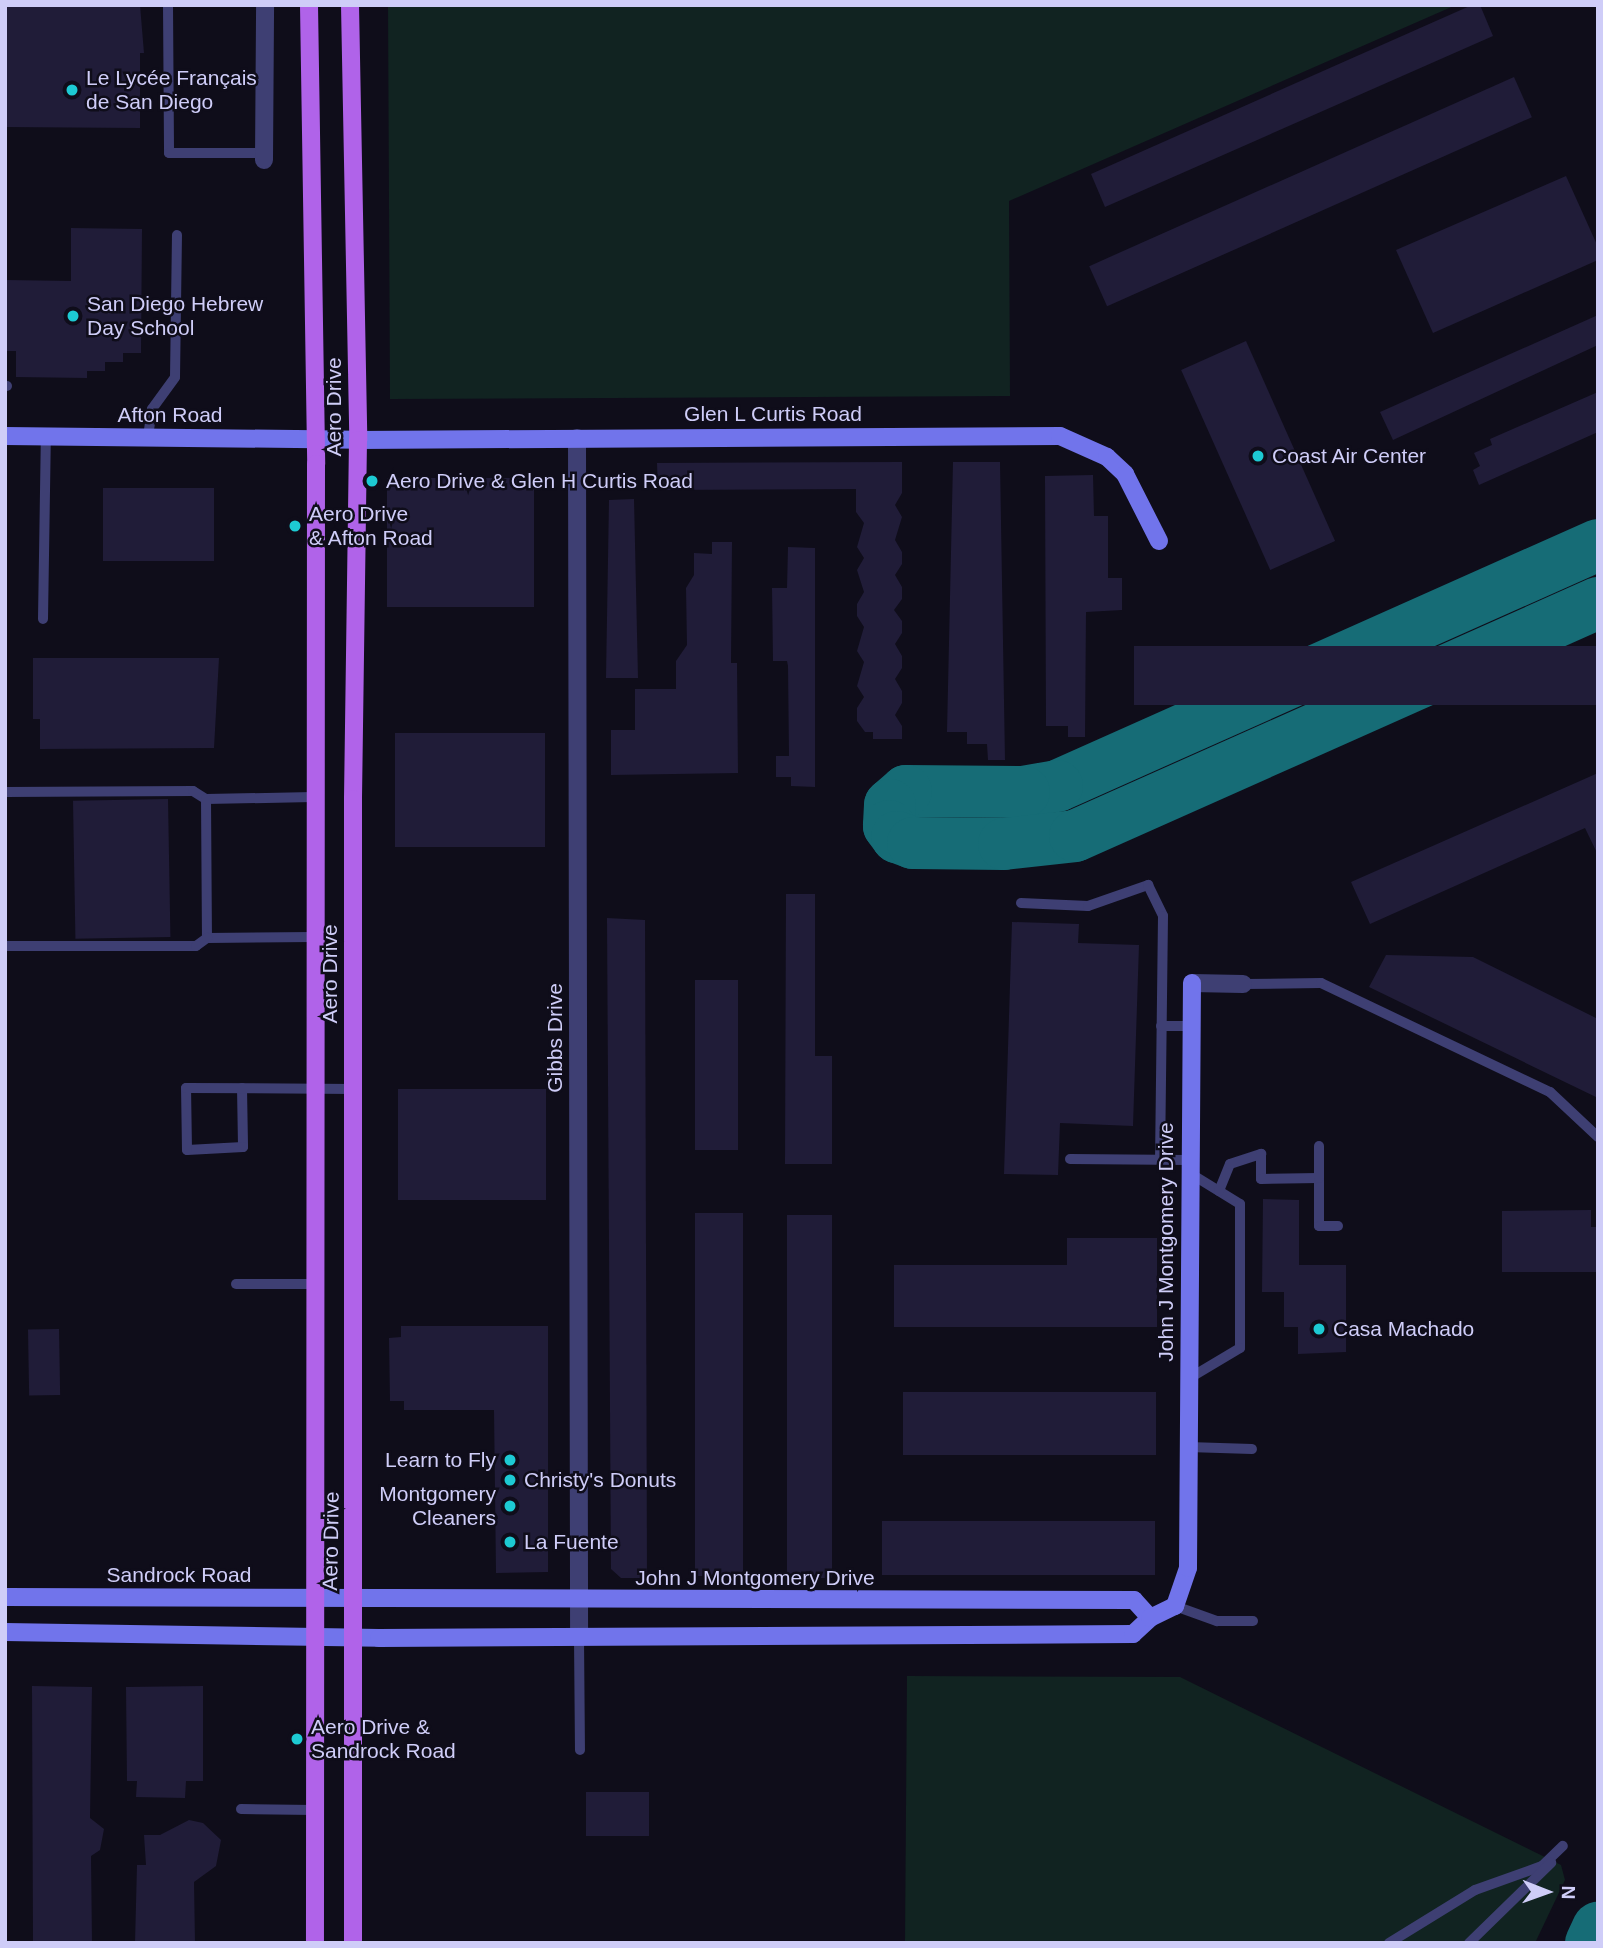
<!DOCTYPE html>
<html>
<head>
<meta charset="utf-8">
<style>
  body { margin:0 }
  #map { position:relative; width:1603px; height:1948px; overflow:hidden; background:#0f0d1a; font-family:Arial,sans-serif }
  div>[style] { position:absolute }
  .green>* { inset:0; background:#112321 }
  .taxiway>* { height:52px; margin:-26px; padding:0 26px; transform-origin:26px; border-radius:26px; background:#166c76 }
  .building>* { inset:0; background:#201c38; transform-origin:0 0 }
  .lane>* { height:10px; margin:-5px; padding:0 5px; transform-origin:5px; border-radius:5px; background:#3e3f73 }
  .street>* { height:18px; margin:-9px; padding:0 9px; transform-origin:9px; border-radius:9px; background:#3e3f73 }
  .secondary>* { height:18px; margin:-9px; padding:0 9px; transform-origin:9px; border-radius:9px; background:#7174eb }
  .primary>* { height:18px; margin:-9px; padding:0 9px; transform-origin:9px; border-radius:9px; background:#b063e9 }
  .dots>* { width:19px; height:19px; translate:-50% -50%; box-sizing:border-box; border:4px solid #0f0d1a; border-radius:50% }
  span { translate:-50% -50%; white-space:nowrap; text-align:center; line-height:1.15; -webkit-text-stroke:5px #0f0d1a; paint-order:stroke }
  .poi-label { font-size:21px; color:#cfcdf8 }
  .left { translate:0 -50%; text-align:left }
  .right { translate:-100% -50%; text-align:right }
  .street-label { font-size:21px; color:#cfcdf8 }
  .frame { position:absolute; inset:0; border:7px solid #cfcdf8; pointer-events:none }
  .north { position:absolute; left:1512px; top:1857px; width:70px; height:70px; -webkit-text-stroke:5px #0f0d1a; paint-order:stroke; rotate:91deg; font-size:19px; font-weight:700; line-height:28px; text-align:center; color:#cfcdf8 }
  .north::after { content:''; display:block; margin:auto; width:24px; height:32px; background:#cfcdf8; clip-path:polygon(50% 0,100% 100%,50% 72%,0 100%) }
</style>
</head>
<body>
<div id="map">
  <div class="green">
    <div style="clip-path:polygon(388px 5px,1456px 5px,1009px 201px,1010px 396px,390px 399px)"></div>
    <div style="clip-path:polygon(907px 1676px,1180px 1677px,1561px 1865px,1565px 1880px,1535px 1943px,905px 1943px)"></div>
  </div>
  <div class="taxiway">
    <div style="left:1598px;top:545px;width:592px;rotate:155.99deg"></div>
    <div style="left:1057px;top:786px;width:34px;rotate:170deg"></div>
    <div style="left:1024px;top:792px;width:118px;rotate:-179.5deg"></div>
    <div style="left:906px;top:791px;width:21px;rotate:139deg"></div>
    <div style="left:890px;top:805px;width:21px;rotate:93deg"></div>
    <div style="left:889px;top:826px;width:14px;rotate:54deg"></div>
    <div style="left:897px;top:837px;width:17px;rotate:21deg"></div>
    <div style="left:913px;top:843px;width:91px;rotate:0.6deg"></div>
    <div style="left:1004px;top:844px;width:71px;rotate:-6.4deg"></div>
    <div style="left:1075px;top:836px;width:573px;rotate:-24.01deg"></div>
    <div style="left:1591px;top:1943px;width:17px;rotate:-65deg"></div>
  </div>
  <div class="building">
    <div style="clip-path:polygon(5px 5px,140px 5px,144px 53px,140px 53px,140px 128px,5px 127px)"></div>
    <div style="clip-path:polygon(1472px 5px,1480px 5px,1493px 36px,1105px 207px,1091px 174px)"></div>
    <div style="left:1514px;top:77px;width:44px;height:465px;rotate:66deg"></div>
    <div style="clip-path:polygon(1566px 176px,1598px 247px,1598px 260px,1433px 333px,1396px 250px)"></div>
    <div style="clip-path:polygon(71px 228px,142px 229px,141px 353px,123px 353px,123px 362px,105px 362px,105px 371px,87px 371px,87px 378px,16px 377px,16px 351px,5px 351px,5px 280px,71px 281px)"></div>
    <div style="clip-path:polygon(1598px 315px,1598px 345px,1393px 440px,1380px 412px)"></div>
    <div style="left:1246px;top:341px;width:219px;height:71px;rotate:66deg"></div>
    <div style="clip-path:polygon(1598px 392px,1598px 432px,1479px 485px,1473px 470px,1480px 466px,1474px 453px,1492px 445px,1490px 439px)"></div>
    <div style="clip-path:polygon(902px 462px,902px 493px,895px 505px,902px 517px,895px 540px,902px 552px,902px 564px,895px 575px,902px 587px,902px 599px,894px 610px,902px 621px,902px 633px,895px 644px,902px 656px,902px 668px,895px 679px,902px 691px,902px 703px,895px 715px,902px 726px,902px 739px,873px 739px,873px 732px,865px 732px,857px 721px,857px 708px,864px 697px,857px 686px,864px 662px,857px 651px,864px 627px,857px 616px,857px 604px,864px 592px,857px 570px,864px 558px,857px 547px,864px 523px,856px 512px,856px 489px,658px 490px,657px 463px)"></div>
    <div style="clip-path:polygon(953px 462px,1000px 462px,1005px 760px,988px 760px,987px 744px,967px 744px,967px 732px,947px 732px)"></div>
    <div style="clip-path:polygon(1093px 475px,1094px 516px,1108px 516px,1108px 578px,1122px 578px,1122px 610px,1086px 612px,1085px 737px,1068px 737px,1068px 726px,1046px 726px,1045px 476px)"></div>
    <div style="left:387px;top:478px;width:147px;height:129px"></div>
    <div style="left:214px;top:488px;width:73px;height:111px;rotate:90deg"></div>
    <div style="clip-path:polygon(634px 499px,638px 678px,606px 678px,609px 500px)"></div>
    <div style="clip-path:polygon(712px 542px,732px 542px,731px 663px,737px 663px,738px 773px,611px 775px,611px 730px,635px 730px,635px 689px,676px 689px,676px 661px,687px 645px,686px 588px,694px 575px,694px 553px,712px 554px)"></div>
    <div style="clip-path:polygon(788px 547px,815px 548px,815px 787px,791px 786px,791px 777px,776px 777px,776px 756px,789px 756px,788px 666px,787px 661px,773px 661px,772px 588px,787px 588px)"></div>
    <div style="left:1598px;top:646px;width:59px;height:464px;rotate:90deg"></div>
    <div style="clip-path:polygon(33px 658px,219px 658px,214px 748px,40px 749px,40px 719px,33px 719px)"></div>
    <div style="left:395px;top:733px;width:150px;height:114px"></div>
    <div style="clip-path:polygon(1598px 773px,1598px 855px,1585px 828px,1370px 924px,1351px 882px)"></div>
    <div style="left:168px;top:799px;width:138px;height:95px;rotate:89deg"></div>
    <div style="clip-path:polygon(786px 894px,815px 894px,815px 1056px,832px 1056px,832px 1164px,785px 1164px)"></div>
    <div style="clip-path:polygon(607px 918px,645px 920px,647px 1578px,621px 1578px,611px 1569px)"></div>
    <div style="clip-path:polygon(1012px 922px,1079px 924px,1078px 943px,1139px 945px,1133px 1126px,1060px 1123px,1058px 1175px,1004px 1174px)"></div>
    <div style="clip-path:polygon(1386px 955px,1473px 957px,1598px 1019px,1598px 1098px,1369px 987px)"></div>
    <div style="left:695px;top:980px;width:43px;height:170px"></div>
    <div style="left:398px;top:1089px;width:148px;height:111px"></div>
    <div style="clip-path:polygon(1263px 1199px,1299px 1200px,1299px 1265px,1346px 1265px,1346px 1352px,1298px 1354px,1298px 1327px,1284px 1327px,1284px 1292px,1262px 1292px)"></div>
    <div style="clip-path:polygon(1591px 1210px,1591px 1227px,1598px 1227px,1598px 1272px,1502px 1272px,1502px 1211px)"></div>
    <div style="left:695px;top:1213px;width:48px;height:363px"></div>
    <div style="left:787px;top:1215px;width:45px;height:363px"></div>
    <div style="clip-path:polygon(1067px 1238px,1157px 1238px,1157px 1327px,894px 1327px,894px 1265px,1067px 1265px)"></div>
    <div style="clip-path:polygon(401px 1326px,548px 1326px,548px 1572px,496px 1573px,494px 1410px,404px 1410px,404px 1401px,390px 1401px,389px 1338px,401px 1337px)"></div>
    <div style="left:59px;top:1329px;width:66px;height:31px;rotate:89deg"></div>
    <div style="left:903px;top:1392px;width:253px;height:63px"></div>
    <div style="left:882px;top:1521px;width:273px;height:54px"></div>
    <div style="clip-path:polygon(32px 1686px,92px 1687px,90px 1818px,104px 1829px,100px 1850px,91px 1856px,92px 1943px,33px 1943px)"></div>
    <div style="clip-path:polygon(203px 1686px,203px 1781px,186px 1781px,185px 1798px,136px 1797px,137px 1781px,127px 1781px,126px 1687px)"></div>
    <div style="left:649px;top:1792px;width:44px;height:63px;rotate:90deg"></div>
    <div style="clip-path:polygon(189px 1820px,203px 1823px,221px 1840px,216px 1866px,194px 1882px,195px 1943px,135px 1943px,137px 1865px,146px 1865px,144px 1835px,160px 1835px)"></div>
  </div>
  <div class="lane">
    <div style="left:168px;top:5px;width:148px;rotate:89.6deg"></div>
    <div style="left:169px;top:153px;width:94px"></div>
    <div style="left:5px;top:386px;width:2px"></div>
    <div style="left:148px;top:437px;width:28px;rotate:-82deg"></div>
    <div style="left:152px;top:409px;width:39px;rotate:-54deg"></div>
    <div style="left:175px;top:377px;width:142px;rotate:-89.2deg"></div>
    <div style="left:43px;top:619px;width:183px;rotate:-89.1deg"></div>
    <div style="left:5px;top:792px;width:188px;rotate:-0.3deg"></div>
    <div style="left:193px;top:791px;width:15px;rotate:32deg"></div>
    <div style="left:313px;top:797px;width:107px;rotate:178.9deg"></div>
    <div style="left:206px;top:799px;width:139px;rotate:89.6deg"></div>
    <div style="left:207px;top:938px;width:106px;rotate:-0.5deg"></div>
    <div style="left:1021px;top:903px;width:67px;rotate:2.6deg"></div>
    <div style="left:1088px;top:906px;width:64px;rotate:-19.3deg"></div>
    <div style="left:1148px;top:885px;width:34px;rotate:64deg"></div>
    <div style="left:1163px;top:916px;width:244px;rotate:90.7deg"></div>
    <div style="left:5px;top:946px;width:191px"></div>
    <div style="left:196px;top:946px;width:14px;rotate:-36deg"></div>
    <div style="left:1243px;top:984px;width:78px;rotate:-0.7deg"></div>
    <div style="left:1321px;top:983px;width:254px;rotate:25.5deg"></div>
    <div style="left:1550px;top:1092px;width:66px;rotate:43.2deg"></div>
    <div style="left:1161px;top:1026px;width:30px"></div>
    <div style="left:242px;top:1088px;width:59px;rotate:89deg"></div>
    <div style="left:243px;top:1147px;width:56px;rotate:176.9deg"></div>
    <div style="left:187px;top:1150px;width:62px;rotate:-90.9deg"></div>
    <div style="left:186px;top:1088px;width:168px;rotate:0.3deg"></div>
    <div style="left:1070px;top:1159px;width:118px;rotate:0.5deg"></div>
    <div style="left:1188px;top:1172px;width:61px;rotate:31.6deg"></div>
    <div style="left:1240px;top:1204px;width:144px;rotate:90deg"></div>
    <div style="left:1240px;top:1348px;width:61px;rotate:149.2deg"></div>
    <div style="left:1319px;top:1178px;width:48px;rotate:90deg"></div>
    <div style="left:1319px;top:1226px;width:19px"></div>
    <div style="left:1219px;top:1191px;width:29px;rotate:-68deg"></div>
    <div style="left:1230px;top:1164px;width:33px;rotate:-18deg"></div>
    <div style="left:1261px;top:1154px;width:25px;rotate:90deg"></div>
    <div style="left:1261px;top:1179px;width:58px;rotate:-1deg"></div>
    <div style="left:1319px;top:1178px;width:32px;rotate:-90deg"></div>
    <div style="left:236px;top:1284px;width:79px"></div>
    <div style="left:1188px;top:1447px;width:64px;rotate:1.8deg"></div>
    <div style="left:1175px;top:1606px;width:45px;rotate:19.7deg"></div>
    <div style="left:1217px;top:1621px;width:36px"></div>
    <div style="left:579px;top:1638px;width:112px;rotate:89.5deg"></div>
    <div style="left:241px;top:1809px;width:73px;rotate:0.8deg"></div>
    <div style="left:1389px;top:1943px;width:101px;rotate:-31.6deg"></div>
    <div style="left:1475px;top:1890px;width:71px;rotate:-19.7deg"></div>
    <div style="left:1542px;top:1866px;width:29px;rotate:-44deg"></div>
    <div style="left:1469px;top:1943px;width:115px;rotate:-44.3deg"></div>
  </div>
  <div class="street">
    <div style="left:264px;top:160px;width:155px;rotate:-89.6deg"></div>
    <div style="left:577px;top:438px;width:1200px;rotate:89.9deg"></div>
    <div style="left:1192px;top:983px;width:51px;rotate:1.1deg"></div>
  </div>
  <div class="secondary">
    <div style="left:5px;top:436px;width:353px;rotate:0.6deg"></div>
    <div style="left:358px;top:440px;width:702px;rotate:-0.33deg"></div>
    <div style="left:1060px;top:436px;width:51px;rotate:24.1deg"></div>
    <div style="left:1107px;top:457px;width:25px;rotate:43deg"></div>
    <div style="left:1125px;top:474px;width:75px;rotate:63.1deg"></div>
    <div style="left:5px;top:1597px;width:1129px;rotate:0.15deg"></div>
    <div style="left:1134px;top:1600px;width:24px;rotate:48deg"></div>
    <div style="left:5px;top:1632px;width:374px;rotate:0.9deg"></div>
    <div style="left:379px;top:1638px;width:754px;rotate:-0.3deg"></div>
    <div style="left:1133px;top:1634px;width:23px;rotate:-43deg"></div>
    <div style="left:1150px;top:1618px;width:28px;rotate:-26deg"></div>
    <div style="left:1175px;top:1606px;width:40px;rotate:-71.1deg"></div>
    <div style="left:1188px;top:1568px;width:585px;rotate:-89.61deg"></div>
  </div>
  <div class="primary">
    <div style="left:309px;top:5px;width:459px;rotate:89.1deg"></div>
    <div style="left:316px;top:464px;width:1479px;rotate:90.04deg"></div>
    <div style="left:350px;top:5px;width:435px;rotate:88.9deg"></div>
    <div style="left:358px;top:440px;width:359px;rotate:90.8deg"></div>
    <div style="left:353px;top:799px;width:1144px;rotate:90deg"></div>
  </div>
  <div class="dots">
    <div style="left:72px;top:90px;background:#1dcad3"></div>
    <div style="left:73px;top:316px;background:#1dcad3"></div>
    <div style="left:1258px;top:456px;background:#1dcad3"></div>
    <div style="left:372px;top:481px;background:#1dcad3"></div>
    <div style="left:295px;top:526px;background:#1dcad3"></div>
    <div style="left:1319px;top:1329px;background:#1dcad3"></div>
    <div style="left:510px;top:1460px;background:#1dcad3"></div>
    <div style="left:510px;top:1480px;background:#1dcad3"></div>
    <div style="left:510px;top:1506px;background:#1dcad3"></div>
    <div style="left:510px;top:1542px;background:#1dcad3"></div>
    <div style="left:297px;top:1739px;background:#1dcad3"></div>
  </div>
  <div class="poi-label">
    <span class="left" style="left:86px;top:90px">Le Lycée Français<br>de San Diego</span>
    <span class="left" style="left:87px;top:316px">San Diego Hebrew<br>Day School</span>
    <span class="left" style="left:1272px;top:456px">Coast Air Center</span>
    <span class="left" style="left:386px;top:481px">Aero Drive &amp; Glen H Curtis Road</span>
    <span class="left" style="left:309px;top:526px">Aero Drive<br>&amp; Afton Road</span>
    <span class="left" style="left:1333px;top:1329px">Casa Machado</span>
    <span class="right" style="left:496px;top:1460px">Learn to Fly</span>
    <span class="left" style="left:524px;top:1480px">Christy's Donuts</span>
    <span class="right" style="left:496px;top:1506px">Montgomery<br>Cleaners</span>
    <span class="left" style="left:524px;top:1542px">La Fuente</span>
    <span class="left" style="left:311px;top:1739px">Aero Drive &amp;<br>Sandrock Road</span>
  </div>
  <div class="street-label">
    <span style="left:334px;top:407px;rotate:-90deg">Aero Drive</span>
    <span style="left:773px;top:414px">Glen L Curtis Road</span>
    <span style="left:170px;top:415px">Afton Road</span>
    <span style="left:330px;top:974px;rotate:-90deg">Aero Drive</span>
    <span style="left:555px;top:1038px;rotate:-90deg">Gibbs Drive</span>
    <span style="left:1166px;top:1242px;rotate:-90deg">John J Montgomery Drive</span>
    <span style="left:331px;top:1541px;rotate:-89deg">Aero Drive</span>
    <span style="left:179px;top:1575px">Sandrock Road</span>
    <span style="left:755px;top:1578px">John J Montgomery Drive</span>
  </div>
  <div class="frame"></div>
  <div class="north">N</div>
</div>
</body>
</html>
